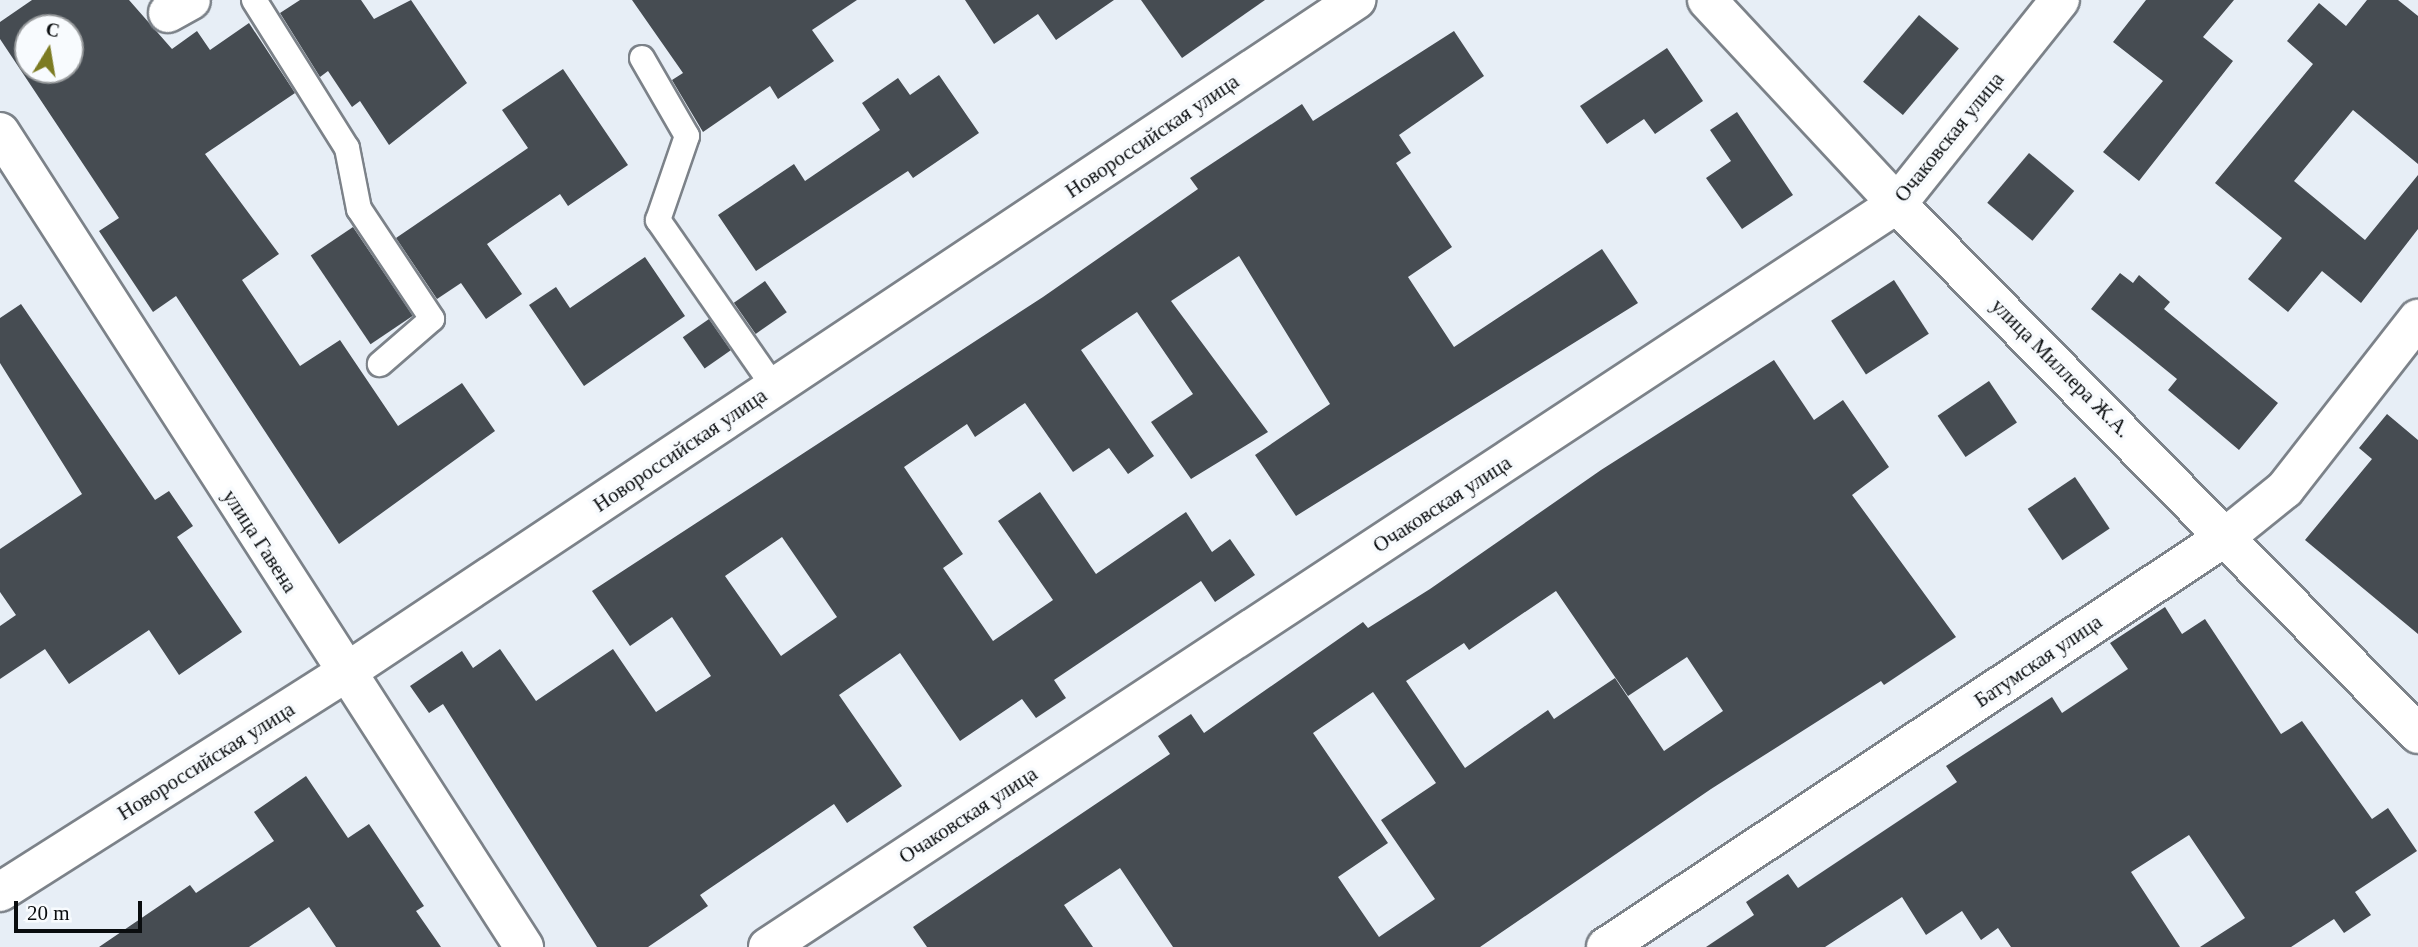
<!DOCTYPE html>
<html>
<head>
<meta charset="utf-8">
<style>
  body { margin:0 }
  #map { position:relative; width:2418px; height:947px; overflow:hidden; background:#e7eef6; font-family:"Times New Roman",serif }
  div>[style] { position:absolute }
  .building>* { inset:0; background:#464c52; transform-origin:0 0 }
  .roads { filter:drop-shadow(2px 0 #7c8289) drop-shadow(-2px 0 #7c8289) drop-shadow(0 2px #7c8289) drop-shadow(0 -2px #7c8289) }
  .lane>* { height:24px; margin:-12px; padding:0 12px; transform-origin:12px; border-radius:12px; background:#fff }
  .street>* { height:38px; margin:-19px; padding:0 19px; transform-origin:19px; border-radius:19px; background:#fff }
  .secondary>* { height:38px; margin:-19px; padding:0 19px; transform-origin:19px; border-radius:19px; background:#fff }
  span { translate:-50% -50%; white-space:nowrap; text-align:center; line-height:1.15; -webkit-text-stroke:7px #f8fbfe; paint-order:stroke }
  .street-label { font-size:21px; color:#0a0d0f }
  .north { position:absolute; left:14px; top:14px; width:70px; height:70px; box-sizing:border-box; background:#f8fbfe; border:2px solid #999c9e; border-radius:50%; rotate:11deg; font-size:19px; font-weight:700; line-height:28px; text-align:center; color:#0a0d0f }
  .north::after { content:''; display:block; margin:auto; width:24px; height:32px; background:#7c7b22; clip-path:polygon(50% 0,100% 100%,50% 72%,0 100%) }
  .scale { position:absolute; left:14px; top:901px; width:128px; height:32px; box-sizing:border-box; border:4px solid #0a0d0f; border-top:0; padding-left:9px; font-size:21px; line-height:24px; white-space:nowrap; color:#0a0d0f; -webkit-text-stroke:5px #f8fbfe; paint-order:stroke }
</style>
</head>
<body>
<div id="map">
  <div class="building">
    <div style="clip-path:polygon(evenodd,32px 0,129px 0,172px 49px,197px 31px,210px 50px,249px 23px,295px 93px,205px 154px,279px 254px,242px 280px,300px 366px,340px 340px,398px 426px,462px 383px,495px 431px,339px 544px,176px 296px,153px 312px,99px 231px,119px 218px,0 39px,0 22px,32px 0,28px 28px,70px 28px,70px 70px,28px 70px,28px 28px)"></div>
    <div style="clip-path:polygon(300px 0,361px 0,374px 19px,411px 0,467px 83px,389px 145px,360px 101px,352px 107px,328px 71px,320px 77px,280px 13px)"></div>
    <div style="clip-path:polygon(632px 0,857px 0,812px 30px,834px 61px,778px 99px,770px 86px,703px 132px,672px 80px,683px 73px)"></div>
    <div style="clip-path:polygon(965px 0,1114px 0,1056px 40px,1038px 14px,994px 44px)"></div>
    <div style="clip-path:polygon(1141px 0,1265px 0,1182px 58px)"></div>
    <div style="clip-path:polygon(2146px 0,2234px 0,2203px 37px,2233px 61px,2139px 181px,2103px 152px,2163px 81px,2113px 42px)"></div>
    <div style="clip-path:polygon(2367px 0,2398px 0,2418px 16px,2418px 164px,2353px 110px,2294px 181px,2365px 240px,2418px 175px,2418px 229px,2361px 303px,2322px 271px,2288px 312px,2248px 279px,2282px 238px,2215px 183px,2313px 64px,2287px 41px,2319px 3px,2346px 26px)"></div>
    <div style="left:1919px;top:15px;width:52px;height:87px;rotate:40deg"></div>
    <div style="clip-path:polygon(evenodd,1454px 31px,1484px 76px,1399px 135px,1411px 153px,1396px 163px,1452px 247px,1408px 277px,1454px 347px,1602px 249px,1638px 303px,1296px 516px,1255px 455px,1330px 404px,1239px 256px,1171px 301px,1268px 432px,1191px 479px,1151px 422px,1193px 394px,1137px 312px,1081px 350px,1154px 456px,1128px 474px,1109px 448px,1073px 472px,1025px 403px,975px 437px,967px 424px,904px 467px,963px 554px,943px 568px,993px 641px,1053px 600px,998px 521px,1040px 492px,1096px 574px,1186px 512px,1212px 552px,1230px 539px,1255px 575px,1215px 602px,1201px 581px,1054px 680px,1066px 698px,1036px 718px,1022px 699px,960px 741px,900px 653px,839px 695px,902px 786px,847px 823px,834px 804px,700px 895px,708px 906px,648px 947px,597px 947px,443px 704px,429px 713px,410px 686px,462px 651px,473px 668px,500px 649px,536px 701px,613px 649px,656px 712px,711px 676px,672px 617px,630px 646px,592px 591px,1043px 297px,1198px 189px,1190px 178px,1302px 104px,1313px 121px,1454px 31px,782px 537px,837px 617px,781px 656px,725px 576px,782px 537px)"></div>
    <div style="clip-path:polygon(1667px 48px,1703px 101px,1655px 134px,1644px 119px,1607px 144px,1580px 106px)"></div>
    <div style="clip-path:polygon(563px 69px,628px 165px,568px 206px,560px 194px,487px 244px,522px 294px,486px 319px,461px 283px,437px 299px,396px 238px,528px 148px,502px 110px)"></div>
    <div style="clip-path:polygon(939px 75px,979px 133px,913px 178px,908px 171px,756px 271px,718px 215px,794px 164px,805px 181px,880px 130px,862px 103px,898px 78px,910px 95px)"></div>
    <div style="clip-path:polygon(1737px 112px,1793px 195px,1742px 229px,1706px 178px,1731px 161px,1710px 130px)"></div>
    <div style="left:2029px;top:153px;width:59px;height:65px;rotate:40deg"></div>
    <div style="left:353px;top:227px;width:107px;height:51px;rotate:56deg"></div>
    <div style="clip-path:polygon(645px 257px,685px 316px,584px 386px,529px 305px,556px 287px,570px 308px)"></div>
    <div style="clip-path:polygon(2120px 273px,2133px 283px,2139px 275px,2170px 302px,2164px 309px,2278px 403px,2239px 450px,2168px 390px,2177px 379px,2091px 309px)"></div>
    <div style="left:1894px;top:280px;width:64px;height:75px;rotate:57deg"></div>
    <div style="left:765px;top:281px;width:38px;height:38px;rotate:55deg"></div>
    <div style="clip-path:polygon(21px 304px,155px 500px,169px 491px,193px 526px,177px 537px,242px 632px,179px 675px,149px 630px,69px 684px,45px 649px,0 679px,0 626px,16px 615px,0 592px,0 549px,82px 494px,0 363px,0 318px)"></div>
    <div style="left:709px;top:319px;width:38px;height:32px;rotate:55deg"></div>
    <div style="clip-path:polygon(evenodd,1774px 360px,1814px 420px,1843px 400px,1889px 467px,1852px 495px,1956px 637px,1884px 685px,1881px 681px,1711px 789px,1480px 947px,1173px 947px,1120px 868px,1064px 905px,1093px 947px,927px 947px,913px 927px,1170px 754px,1158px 736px,1191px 714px,1204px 733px,1363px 622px,1368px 628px,1430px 589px,1601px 470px,1774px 360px,1556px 591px,1628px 696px,1687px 657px,1723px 711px,1664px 751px,1615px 678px,1554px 719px,1548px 710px,1465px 768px,1406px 681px,1464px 643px,1469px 650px,1556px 591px,1774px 360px,1373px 692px,1436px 783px,1381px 820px,1435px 899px,1379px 937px,1338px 877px,1388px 843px,1313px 733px,1373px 692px)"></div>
    <div style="left:1989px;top:381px;width:50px;height:62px;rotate:56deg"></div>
    <div style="clip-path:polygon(2387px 414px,2418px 440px,2418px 634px,2305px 540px,2372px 459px,2359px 448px)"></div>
    <div style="left:2075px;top:477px;width:62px;height:57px;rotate:56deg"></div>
    <div style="clip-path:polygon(2165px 607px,2182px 634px,2205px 619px,2281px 734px,2302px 721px,2372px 819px,2388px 808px,2417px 851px,2355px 892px,2371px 915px,2344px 933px,2334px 919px,2291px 947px,2200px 947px,2245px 918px,2189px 835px,2131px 872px,2180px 947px,2011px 947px,1998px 928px,1981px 940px,1962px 911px,1926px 935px,1902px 897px,1825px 947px,1706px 947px,1754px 915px,1746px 902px,1788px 874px,1798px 888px,1957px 782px,1946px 766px,2052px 697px,2062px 713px,2128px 669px,2110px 643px)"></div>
    <div style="clip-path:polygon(306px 776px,348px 838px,369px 824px,424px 906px,416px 911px,441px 947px,336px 947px,309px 907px,249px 947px,99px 947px,190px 885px,196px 893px,274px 841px,254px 812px)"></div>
  </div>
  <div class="roads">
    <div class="lane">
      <div style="left:254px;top:0;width:175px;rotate:57.9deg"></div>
      <div style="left:347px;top:148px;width:62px;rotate:78.9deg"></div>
      <div style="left:359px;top:209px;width:132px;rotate:56.4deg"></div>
      <div style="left:432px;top:319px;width:69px;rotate:139.1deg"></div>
      <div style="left:642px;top:58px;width:90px;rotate:60deg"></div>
      <div style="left:687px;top:136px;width:89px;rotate:109deg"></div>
      <div style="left:658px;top:220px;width:203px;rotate:55.2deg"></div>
    </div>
    <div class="street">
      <div style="left:1707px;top:0;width:279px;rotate:47deg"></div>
      <div style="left:1897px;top:204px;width:743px;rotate:45.49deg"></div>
      <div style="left:168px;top:13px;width:26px;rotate:-29deg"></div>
      <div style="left:0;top:892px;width:409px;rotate:-32.4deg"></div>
      <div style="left:345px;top:673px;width:1215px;rotate:-33.65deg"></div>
      <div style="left:768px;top:947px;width:1352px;rotate:-33.35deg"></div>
      <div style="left:1897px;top:204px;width:261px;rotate:-51.4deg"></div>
      <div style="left:1606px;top:947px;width:746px;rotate:-33.52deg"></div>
      <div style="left:2228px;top:535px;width:73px;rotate:-38.9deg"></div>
      <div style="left:2285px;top:489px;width:216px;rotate:-52deg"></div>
    </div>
    <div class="secondary">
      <div style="left:0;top:132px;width:969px;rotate:57.26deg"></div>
    </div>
  </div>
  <div class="street-label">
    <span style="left:1152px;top:136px;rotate:-34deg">Новороссийская улица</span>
    <span style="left:1949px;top:137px;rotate:-51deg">Очаковская улица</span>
    <span style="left:2061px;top:368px;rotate:45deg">улица Миллера Ж.А.</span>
    <span style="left:680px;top:450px;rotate:-34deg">Новороссийская улица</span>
    <span style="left:1442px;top:504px;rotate:-33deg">Очаковская улица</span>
    <span style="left:260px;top:541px;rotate:57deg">улица Гавена</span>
    <span style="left:2038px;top:661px;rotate:-34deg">Батумская улица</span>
    <span style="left:206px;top:761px;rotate:-32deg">Новороссийская улица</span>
    <span style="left:968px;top:815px;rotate:-33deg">Очаковская улица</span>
  </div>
  <div class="north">С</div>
  <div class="scale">20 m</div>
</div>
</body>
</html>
